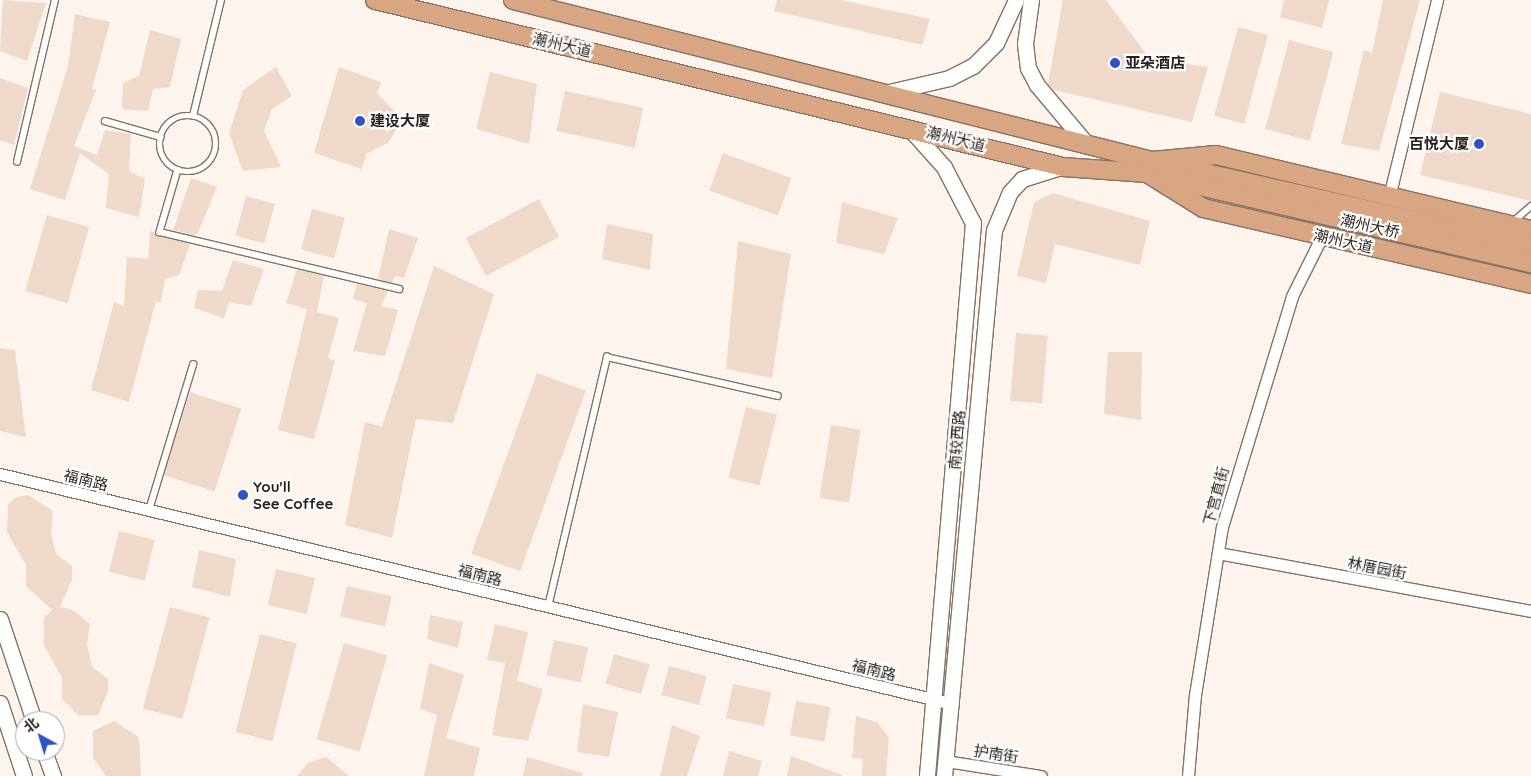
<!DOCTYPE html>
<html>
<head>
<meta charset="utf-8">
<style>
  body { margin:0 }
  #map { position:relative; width:1531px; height:776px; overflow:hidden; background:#fdf4ee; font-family:Quicksand,"Noto Sans SC",sans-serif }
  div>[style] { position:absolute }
  .building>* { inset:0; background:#eed9cb; transform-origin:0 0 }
  .roads { filter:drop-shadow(1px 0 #847265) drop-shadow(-1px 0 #847265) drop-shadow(0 1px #847265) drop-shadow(0 -1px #847265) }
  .service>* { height:5.5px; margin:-2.75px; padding:0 2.75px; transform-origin:2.75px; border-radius:2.75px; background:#fff }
  .service>.ring { margin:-2.75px; padding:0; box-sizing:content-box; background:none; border:5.5px solid #fff; border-radius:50% }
  .minor>* { height:11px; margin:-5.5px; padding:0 5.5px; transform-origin:5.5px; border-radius:5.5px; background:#fff }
  .secondary>* { height:15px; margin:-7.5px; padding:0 7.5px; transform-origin:7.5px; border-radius:7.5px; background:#fff }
  .trunk>* { height:18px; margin:-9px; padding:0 9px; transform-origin:9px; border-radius:9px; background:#d8a682 }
  .dots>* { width:14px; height:14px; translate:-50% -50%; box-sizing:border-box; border:2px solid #fff; border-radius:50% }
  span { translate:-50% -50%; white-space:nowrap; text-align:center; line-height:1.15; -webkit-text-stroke:4.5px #fff; paint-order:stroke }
  .street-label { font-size:15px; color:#271f1a }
  .poi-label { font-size:15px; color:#271f1a; font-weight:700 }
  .left { translate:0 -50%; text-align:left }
  .right { translate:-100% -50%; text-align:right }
  .north { position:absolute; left:15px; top:711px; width:50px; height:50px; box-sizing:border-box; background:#fff; border:1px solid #a9a5a3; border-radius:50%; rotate:321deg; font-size:14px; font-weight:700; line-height:20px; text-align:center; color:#271f1a }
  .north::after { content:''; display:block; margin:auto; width:18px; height:22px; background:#2f53c3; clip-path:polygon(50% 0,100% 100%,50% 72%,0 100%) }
</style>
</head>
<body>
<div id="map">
  <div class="building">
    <div style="clip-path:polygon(3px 0,46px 3px,27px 61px,0 51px)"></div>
    <div style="clip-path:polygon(777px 0,840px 0,930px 19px,922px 45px,774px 11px)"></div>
    <div style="clip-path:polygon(1063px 0,1106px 0,1150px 59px,1208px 67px,1192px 122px,1054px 90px,1048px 84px)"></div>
    <div style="clip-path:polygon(1284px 0,1329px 0,1322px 28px,1280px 17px)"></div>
    <div style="clip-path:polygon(1383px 0,1420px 0,1379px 151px,1341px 144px,1364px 50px,1372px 53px)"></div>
    <div style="clip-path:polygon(75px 14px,110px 22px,92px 89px,96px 90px,74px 146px,97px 155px,105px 130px,131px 134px,129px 171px,145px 179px,139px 217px,106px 208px,109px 174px,80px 153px,65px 200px,30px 189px,68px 66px)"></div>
    <div style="left:1238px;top:27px;width:31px;height:92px;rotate:15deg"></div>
    <div style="clip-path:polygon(150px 30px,181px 39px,170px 87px,153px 89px,148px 111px,122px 109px,123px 83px,139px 76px)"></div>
    <div style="left:1289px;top:40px;width:46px;height:92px;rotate:15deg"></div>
    <div style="clip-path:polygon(276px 67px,292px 96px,272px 109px,264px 131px,281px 167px,243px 171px,229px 133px,243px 90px)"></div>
    <div style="clip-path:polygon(339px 67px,381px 82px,377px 93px,397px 114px,397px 128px,389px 142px,366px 154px,362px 169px,314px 153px)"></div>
    <div style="clip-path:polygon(490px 72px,537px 84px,529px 144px,476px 129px)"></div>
    <div style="clip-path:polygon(0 78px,28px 88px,14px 145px,0 140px)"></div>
    <div style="left:565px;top:91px;width:80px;height:41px;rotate:12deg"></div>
    <div style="clip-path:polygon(1440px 92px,1531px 114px,1531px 201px,1420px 175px)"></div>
    <div style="left:723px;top:153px;width:73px;height:40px;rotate:20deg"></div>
    <div style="clip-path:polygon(191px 178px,217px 187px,198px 233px,193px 235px,173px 230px)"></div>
    <div style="clip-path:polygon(1053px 193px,1150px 221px,1140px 265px,1055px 244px,1046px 283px,1017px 276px,1034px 202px)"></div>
    <div style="left:246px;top:196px;width:30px;height:41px;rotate:15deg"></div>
    <div style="left:539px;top:199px;width:43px;height:83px;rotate:62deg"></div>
    <div style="clip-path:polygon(842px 202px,898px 218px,884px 254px,836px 243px)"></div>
    <div style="left:312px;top:209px;width:34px;height:42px;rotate:15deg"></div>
    <div style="left:47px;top:215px;width:44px;height:79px;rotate:16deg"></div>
    <div style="clip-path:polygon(607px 224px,653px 234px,650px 270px,602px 259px)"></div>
    <div style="clip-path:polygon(389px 229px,418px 238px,404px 278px,395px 276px,392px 283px,378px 279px)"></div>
    <div style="clip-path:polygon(150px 231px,190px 244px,179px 275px,165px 279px,161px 303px,156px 301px,129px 402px,91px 390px,114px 302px,124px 306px,127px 257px,148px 259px)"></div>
    <div style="clip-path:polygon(738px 241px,791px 254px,772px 378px,726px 369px)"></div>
    <div style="clip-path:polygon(233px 260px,264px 269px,251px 306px,229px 302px,224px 318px,194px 308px,198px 290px,222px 291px)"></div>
    <div style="clip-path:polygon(434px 266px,494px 294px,453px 423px,416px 419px,392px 538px,345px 525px,365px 422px,382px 427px)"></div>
    <div style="clip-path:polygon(297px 269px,324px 276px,317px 312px,339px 318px,328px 358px,335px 361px,314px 439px,278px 430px,307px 309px,286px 303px)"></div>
    <div style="clip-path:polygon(357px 284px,388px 291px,381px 306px,398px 310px,385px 356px,353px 351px,367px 303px,353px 299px)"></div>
    <div style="left:1016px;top:333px;width:32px;height:68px;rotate:5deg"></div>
    <div style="clip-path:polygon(0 348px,15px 350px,26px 437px,0 431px)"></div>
    <div style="clip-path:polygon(1108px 352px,1142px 352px,1141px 420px,1104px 414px)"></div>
    <div style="left:537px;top:373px;width:52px;height:192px;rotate:20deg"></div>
    <div style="left:190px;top:392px;width:54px;height:87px;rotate:18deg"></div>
    <div style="left:746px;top:407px;width:32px;height:73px;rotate:14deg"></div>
    <div style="left:831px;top:425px;width:30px;height:74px;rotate:9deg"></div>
    <div style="clip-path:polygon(28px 495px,53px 511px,51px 533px,56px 554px,72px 566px,72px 580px,60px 607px,73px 610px,90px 624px,87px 645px,92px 667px,108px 679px,108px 692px,98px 715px,79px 716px,62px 699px,62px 678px,44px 645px,44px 618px,52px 610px,26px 586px,26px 565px,7px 532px,8px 505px,14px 498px)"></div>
    <div style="left:119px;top:531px;width:37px;height:42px;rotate:14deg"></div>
    <div style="clip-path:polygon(199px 550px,236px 559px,230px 597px,192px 587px)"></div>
    <div style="left:276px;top:569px;width:40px;height:37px;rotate:13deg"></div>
    <div style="left:347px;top:586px;width:46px;height:31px;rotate:13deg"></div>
    <div style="left:170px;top:607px;width:41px;height:105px;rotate:15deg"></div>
    <div style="clip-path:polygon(430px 615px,463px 622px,458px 648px,427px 639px)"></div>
    <div style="clip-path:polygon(495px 624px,528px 632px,517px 681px,543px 689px,528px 741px,492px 735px,505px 663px,487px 660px)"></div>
    <div style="left:260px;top:634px;width:38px;height:101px;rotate:14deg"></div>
    <div style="left:554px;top:640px;width:35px;height:36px;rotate:12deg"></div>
    <div style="left:344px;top:643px;width:45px;height:100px;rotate:16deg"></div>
    <div style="left:614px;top:654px;width:37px;height:31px;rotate:16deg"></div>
    <div style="clip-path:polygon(429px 663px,464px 675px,446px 738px,480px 748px,474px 776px,424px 776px,437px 715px,420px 709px)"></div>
    <div style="left:669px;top:666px;width:39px;height:30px;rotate:15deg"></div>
    <div style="left:733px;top:684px;width:39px;height:35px;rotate:12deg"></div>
    <div style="left:796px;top:701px;width:35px;height:35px;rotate:10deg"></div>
    <div style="clip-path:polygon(583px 704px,618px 712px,609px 757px,577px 752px)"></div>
    <div style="clip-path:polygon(856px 716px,877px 722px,889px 738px,886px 776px,862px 776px,863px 759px,852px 758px)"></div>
    <div style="clip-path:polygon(114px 721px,139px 737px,141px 776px,106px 776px,93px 758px,93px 731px)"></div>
    <div style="clip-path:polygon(672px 725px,700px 736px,687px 776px,660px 776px)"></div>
    <div style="clip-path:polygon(729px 751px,762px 761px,758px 776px,723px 776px)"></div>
    <div style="clip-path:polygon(791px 756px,842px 775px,842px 776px,787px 776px)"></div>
    <div style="clip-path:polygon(326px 757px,349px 776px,297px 776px,308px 763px)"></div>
    <div style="clip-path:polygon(527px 757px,583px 773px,582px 776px,523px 776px)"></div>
  </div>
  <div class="roads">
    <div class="service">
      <div style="left:193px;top:116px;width:119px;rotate:-76.4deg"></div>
      <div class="ring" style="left:160px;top:116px;width:50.5px;height:50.5px"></div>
      <div style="left:105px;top:121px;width:58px;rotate:15.9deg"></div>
      <div style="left:17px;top:162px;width:166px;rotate:-76.8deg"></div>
      <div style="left:178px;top:170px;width:65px;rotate:106.2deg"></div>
      <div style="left:160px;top:232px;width:246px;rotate:13.4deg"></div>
      <div style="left:1514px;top:221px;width:23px;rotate:-41deg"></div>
      <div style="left:149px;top:510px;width:152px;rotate:-73.1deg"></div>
      <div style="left:548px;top:607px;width:257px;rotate:-76.7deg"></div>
      <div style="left:607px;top:357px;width:175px;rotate:12.8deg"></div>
    </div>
    <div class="minor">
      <div style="left:1389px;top:197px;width:203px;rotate:-76.3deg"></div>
      <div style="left:0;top:474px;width:980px;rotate:13.57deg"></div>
      <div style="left:1218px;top:553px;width:318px;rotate:10.5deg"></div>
      <div style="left:946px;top:761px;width:96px;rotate:9deg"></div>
      <div style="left:1188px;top:776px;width:81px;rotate:-85.1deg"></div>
      <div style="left:1195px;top:695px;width:170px;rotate:-80.9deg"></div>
      <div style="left:1222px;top:527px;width:241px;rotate:-73.1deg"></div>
      <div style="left:1292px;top:296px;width:67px;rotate:-63.4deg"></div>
    </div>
    <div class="secondary">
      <div style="left:1031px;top:0;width:44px;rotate:97.8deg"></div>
      <div style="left:1025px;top:44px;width:24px;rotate:83deg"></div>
      <div style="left:1028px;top:68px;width:19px;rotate:62deg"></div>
      <div style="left:1037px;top:85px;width:73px;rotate:50deg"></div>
      <div style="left:889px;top:92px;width:62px;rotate:-13.1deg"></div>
      <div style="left:949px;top:78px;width:27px;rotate:-27deg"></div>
      <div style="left:973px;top:66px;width:33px;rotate:-45deg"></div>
      <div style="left:996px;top:43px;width:47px;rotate:-65.1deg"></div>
      <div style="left:911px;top:130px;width:50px;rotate:48.3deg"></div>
      <div style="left:944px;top:167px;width:63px;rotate:62.6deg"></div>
      <div style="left:973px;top:223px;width:555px;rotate:94.76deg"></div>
      <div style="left:0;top:619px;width:108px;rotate:71.6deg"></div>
      <div style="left:0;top:703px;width:77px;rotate:71.8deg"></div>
      <div style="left:44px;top:751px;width:27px;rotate:70deg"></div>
      <div style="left:944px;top:776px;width:548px;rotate:-84.77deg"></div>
      <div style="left:994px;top:230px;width:41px;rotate:-67.2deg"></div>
      <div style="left:1010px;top:192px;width:18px;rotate:-47deg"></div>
      <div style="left:1022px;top:179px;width:41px;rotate:-17.1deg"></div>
    </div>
    <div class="trunk">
      <div style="left:375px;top:0;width:708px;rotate:13.64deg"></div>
      <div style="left:1063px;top:167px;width:84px;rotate:4.1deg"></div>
      <div style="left:1147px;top:173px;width:66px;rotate:32deg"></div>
      <div style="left:1203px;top:208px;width:337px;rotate:13deg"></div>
      <div style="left:513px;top:0;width:659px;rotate:14.14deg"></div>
      <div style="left:1152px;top:161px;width:64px;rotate:-5.4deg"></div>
      <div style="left:1216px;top:155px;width:324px;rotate:13.4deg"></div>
      <div style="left:1171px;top:165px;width:369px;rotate:12.8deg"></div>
      <div style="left:1161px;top:177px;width:380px;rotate:13.1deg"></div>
    </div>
  </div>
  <div class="dots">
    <div style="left:1115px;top:63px;background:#2f53c3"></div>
    <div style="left:360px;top:121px;background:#2f53c3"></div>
    <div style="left:1479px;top:144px;background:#2f53c3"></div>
    <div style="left:243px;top:495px;background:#2f53c3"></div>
  </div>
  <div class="street-label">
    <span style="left:562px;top:45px;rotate:13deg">潮州大道</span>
    <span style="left:956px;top:139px;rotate:14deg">潮州大道</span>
    <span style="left:1370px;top:226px;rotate:13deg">潮州大桥</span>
    <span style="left:1343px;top:241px;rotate:13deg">潮州大道</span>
    <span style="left:957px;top:440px;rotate:-85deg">南较西路</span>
    <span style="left:86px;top:480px;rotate:14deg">福南路</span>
    <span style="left:1216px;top:496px;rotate:-75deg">下宫直街</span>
    <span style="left:1377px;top:568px;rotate:11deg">林厝园街</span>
    <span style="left:480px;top:575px;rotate:14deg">福南路</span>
    <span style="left:874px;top:670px;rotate:14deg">福南路</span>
    <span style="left:996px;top:754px;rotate:9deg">护南街</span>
  </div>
  <div class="poi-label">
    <span class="left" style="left:1125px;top:63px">亚朵酒店</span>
    <span class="left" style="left:370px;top:121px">建设大厦</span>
    <span class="right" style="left:1469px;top:144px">百悦大厦</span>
    <span class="left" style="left:253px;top:495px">You'll<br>See Coffee</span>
  </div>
  <div class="north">北</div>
</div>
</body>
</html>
